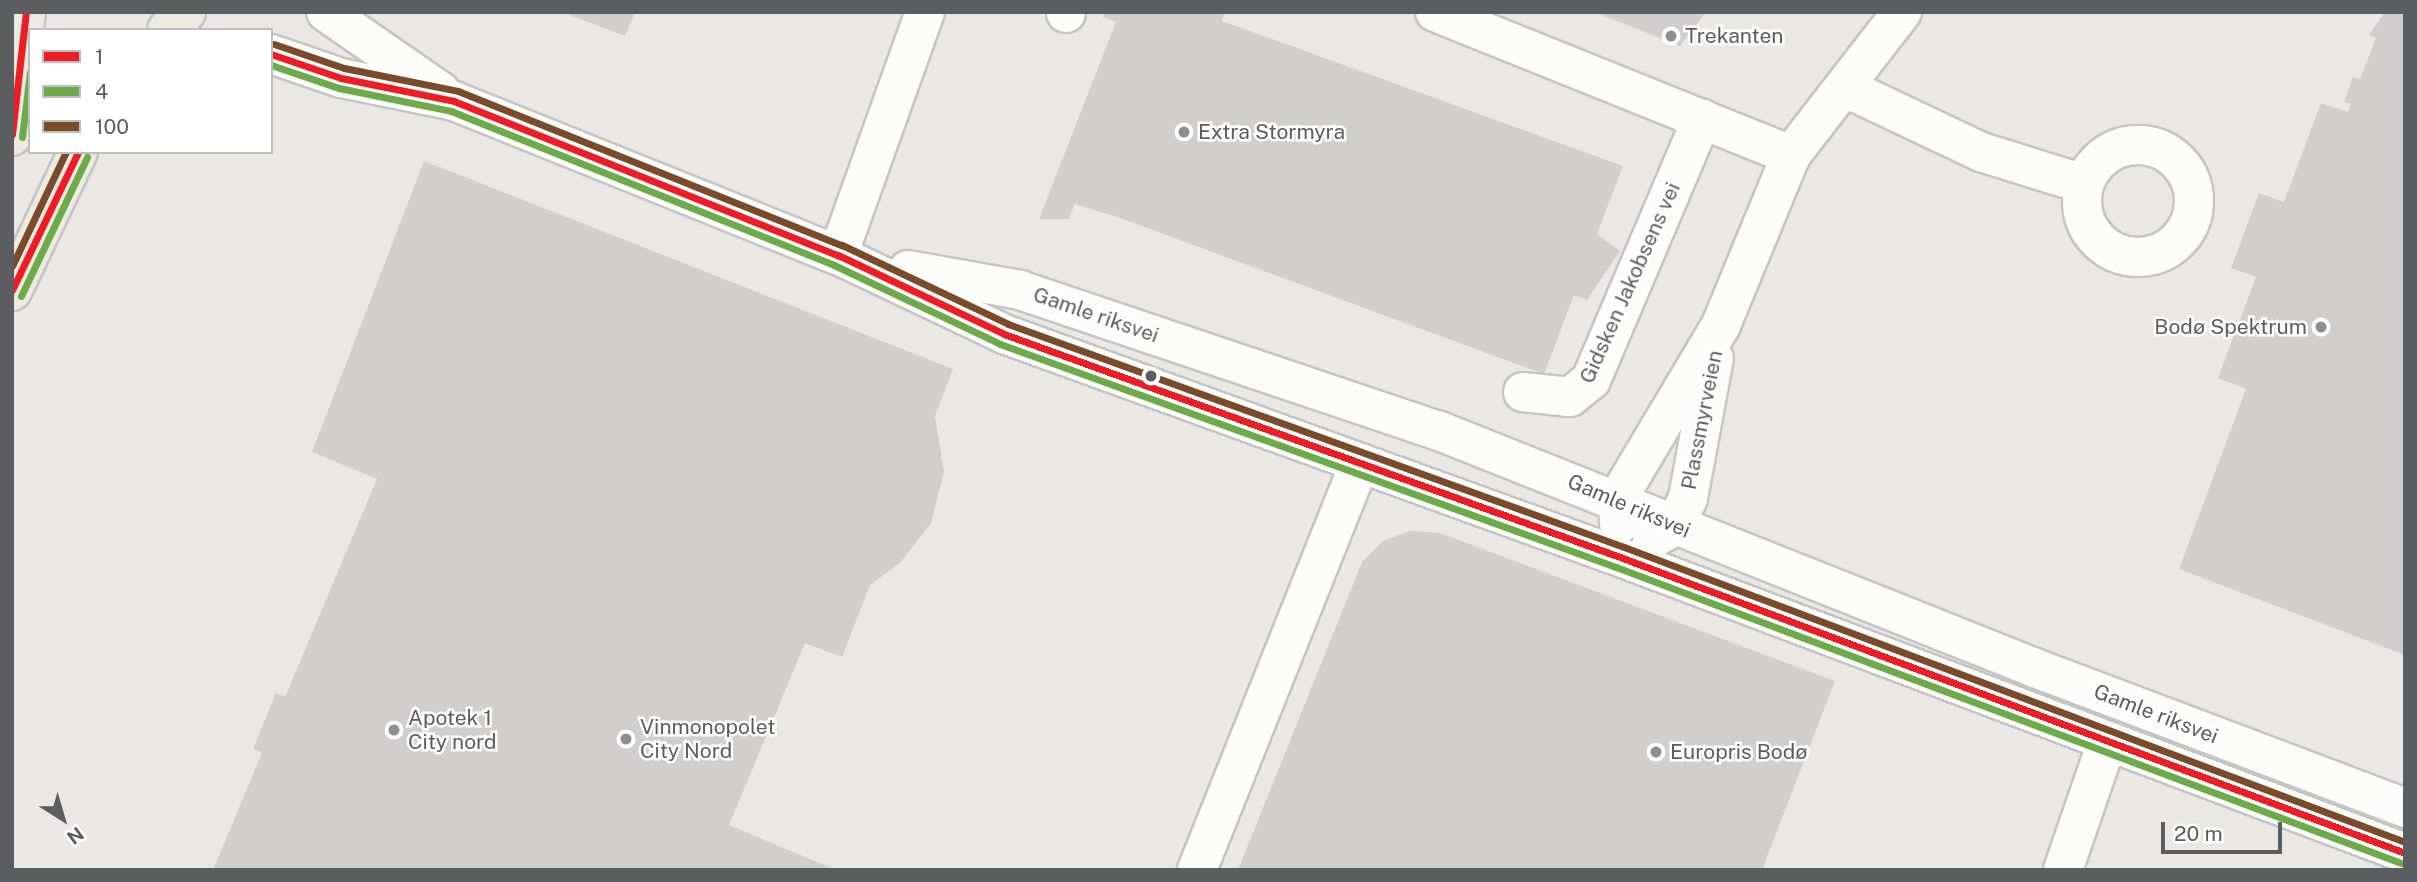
<!DOCTYPE html>
<html>
<head>
<meta charset="utf-8">
<style>
  body { margin:0 }
  #map { position:relative; width:2417px; height:882px; overflow:hidden; background:#e9e8e4; font-family:"Public Sans",sans-serif }
  div>[style] { position:absolute }
  .building>* { inset:0; background:#d0cfcd }
  .roads { filter:drop-shadow(2px 0 #c5c5c5) drop-shadow(-2px 0 #c5c5c5) drop-shadow(0 2px #c5c5c5) drop-shadow(0 -2px #c5c5c5) }
  .minor>* { height:38px; margin:-19px; padding:0 19px; transform-origin:19px; border-radius:19px; background:#fcfcfb }
  .minor>.ring { margin:-19px; padding:0; box-sizing:content-box; background:none; border:38px solid #fcfcfb; border-radius:50% }
  .highway>* { height:38px; margin:-19px; padding:0 19px; transform-origin:19px; border-radius:19px; background:#eceae1 }
  .bus-1>* { height:7px; margin:-3.5px; padding:0 3.5px; transform-origin:3.5px; border-radius:3.5px; background:#ee1c25 }
  .bus-2>* { height:7px; margin:-3.5px; padding:0 3.5px; transform-origin:3.5px; border-radius:3.5px; background:#6dab4a }
  .bus-3>* { height:7px; margin:-3.5px; padding:0 3.5px; transform-origin:3.5px; border-radius:3.5px; background:#7a4b2a }
  .dots>* { width:19px; height:19px; translate:-50% -50%; box-sizing:border-box; border:4px solid #fff; border-radius:50% }
  span { translate:-50% -50%; white-space:nowrap; text-align:center; line-height:1.15; -webkit-text-stroke:5px #fff; paint-order:stroke }
  .poi-label { font-size:21px; color:#5b5d61 }
  .left { translate:0 -50%; text-align:left }
  .right { translate:-100% -50%; text-align:right }
  .street-label { font-size:21px; color:#5b5d61 }
  .frame { position:absolute; inset:0; border:14px solid #5b5d61; pointer-events:none }
  .legend { position:absolute; left:28px; top:28px; width:245px; height:126px; box-sizing:border-box; background:#fff; border:2px solid #bdbec0; margin:0; padding:9px 12px; list-style:none; font-size:21px; color:#5b5d61 }
  .legend li { display:flex; align-items:center; gap:14px; height:35px }
  .legend b { width:35px; border:2px solid #bdbec0 }
  .north { position:absolute; left:28px; top:784px; width:70px; height:70px; -webkit-text-stroke:5px #fff; paint-order:stroke; rotate:143deg; font-size:19px; font-weight:700; line-height:28px; text-align:center; color:#5b5d61 }
  .north::after { content:''; display:block; margin:auto; width:24px; height:32px; background:#5b5d61; clip-path:polygon(50% 0,100% 100%,50% 72%,0 100%) }
  .scale { position:absolute; left:2161px; top:822px; width:121px; height:32px; box-sizing:border-box; border:4px solid #5b5d61; border-top:0; padding-left:9px; font-size:21px; line-height:24px; white-space:nowrap; color:#5b5d61; -webkit-text-stroke:5px #fff; paint-order:stroke }
</style>
</head>
<body>
<div id="map">
  <div class="building">
    <div style="clip-path:polygon(562px 12px,635px 12px,625px 36px)"></div>
    <div style="clip-path:polygon(1105px 12px,1225px 12px,1222px 21px,1623px 166px,1597px 234px,1620px 251px,1587px 300px,1574px 295px,1544px 374px,1120px 218px,1075px 204px,1068px 219px,1039px 219px,1116px 22px,1103px 17px)"></div>
    <div style="clip-path:polygon(1594px 12px,1706px 12px,1680px 46px)"></div>
    <div style="clip-path:polygon(2385px 12px,2405px 12px,2405px 655px,2179px 569px,2246px 389px,2218px 378px,2256px 277px,2231px 268px,2259px 193px,2284px 202px,2321px 103px,2348px 112px,2351px 104px,2344px 102px,2353px 77px,2360px 79px,2376px 38px,2369px 35px)"></div>
    <div style="clip-path:polygon(424px 161px,953px 369px,935px 416px,944px 472px,931px 523px,900px 563px,870px 585px,842px 657px,805px 643px,729px 825px,836px 870px,213px 870px,262px 753px,253px 749px,276px 693px,285px 697px,377px 479px,312px 452px)"></div>
    <div style="clip-path:polygon(1410px 531px,1440px 533px,1835px 681px,1762px 870px,1238px 870px,1362px 562px,1383px 541px)"></div>
  </div>
  <div class="roads">
    <div class="minor">
      <div style="left:326px;top:12px;width:140px;rotate:34.8deg"></div>
      <div style="left:1435px;top:12px;width:384px;rotate:21.9deg"></div>
      <div style="left:1066px;top:13px;width:1px;rotate:-90deg"></div>
      <div style="left:271px;top:54px;width:74px;rotate:18.9deg"></div>
      <div style="left:341px;top:78px;width:115px;rotate:11.5deg"></div>
      <div style="left:454px;top:101px;width:414px;rotate:21.9deg"></div>
      <div style="left:838px;top:255px;width:184px;rotate:25.4deg"></div>
      <div style="left:1004px;top:334px;width:655px;rotate:19.9deg"></div>
      <div style="left:1620px;top:557px;width:839px;rotate:20.66deg"></div>
      <div style="left:1844px;top:87px;width:152px;rotate:25.4deg"></div>
      <div style="left:1981px;top:152px;width:108px;rotate:17.3deg"></div>
      <div class="ring" style="left:2082px;top:145px;width:74px;height:74px"></div>
      <div style="left:838px;top:255px;width:258px;rotate:-70.3deg"></div>
      <div style="left:908px;top:270px;width:114px;rotate:10.1deg"></div>
      <div style="left:1020px;top:290px;width:440px;rotate:18.6deg"></div>
      <div style="left:1437px;top:430px;width:644px;rotate:21.7deg"></div>
      <div style="left:2035px;top:668px;width:396px;rotate:20.7deg"></div>
      <div style="left:1523px;top:392px;width:47px;rotate:6.1deg"></div>
      <div style="left:1570px;top:397px;width:27px;rotate:-39deg"></div>
      <div style="left:1591px;top:380px;width:284px;rotate:-67deg"></div>
      <div style="left:1619px;top:524px;width:26px;rotate:-92deg"></div>
      <div style="left:1618px;top:498px;width:201px;rotate:-59.2deg"></div>
      <div style="left:1721px;top:325px;width:184px;rotate:-67.6deg"></div>
      <div style="left:1791px;top:155px;width:181px;rotate:-52.2deg"></div>
      <div style="left:1652px;top:539px;width:25px;rotate:-29deg"></div>
      <div style="left:1674px;top:527px;width:32px;rotate:-64deg"></div>
      <div style="left:1688px;top:498px;width:142px;rotate:-79.5deg"></div>
      <div style="left:1197px;top:870px;width:437px;rotate:-68.2deg"></div>
      <div style="left:2063px;top:870px;width:135px;rotate:-71deg"></div>
    </div>
    <div class="highway">
      <div style="left:167px;top:30px;width:26px;rotate:-43deg"></div>
      <div style="left:12px;top:136px;width:125px;rotate:-83.6deg"></div>
      <div style="left:12px;top:291px;width:154px;rotate:-64.6deg"></div>
    </div>
  </div>
  <div class="bus-1">
    <div style="left:271px;top:54px;width:74px;rotate:18.9deg"></div>
    <div style="left:341px;top:78px;width:115px;rotate:11.5deg"></div>
    <div style="left:454px;top:101px;width:414px;rotate:21.9deg"></div>
    <div style="left:838px;top:255px;width:184px;rotate:25.4deg"></div>
    <div style="left:1004px;top:334px;width:655px;rotate:19.9deg"></div>
    <div style="left:1620px;top:557px;width:839px;rotate:20.66deg"></div>
    <div style="left:12px;top:134px;width:123px;rotate:-83.5deg"></div>
    <div style="left:12px;top:290px;width:153px;rotate:-64.4deg"></div>
  </div>
  <div class="bus-2">
    <div style="left:271px;top:65px;width:72px;rotate:18.7deg"></div>
    <div style="left:339px;top:88px;width:114px;rotate:11.6deg"></div>
    <div style="left:451px;top:111px;width:413px;rotate:21.9deg"></div>
    <div style="left:834px;top:265px;width:184px;rotate:25.4deg"></div>
    <div style="left:1000px;top:344px;width:655px;rotate:19.9deg"></div>
    <div style="left:1616px;top:567px;width:839px;rotate:20.66deg"></div>
    <div style="left:22px;top:137px;width:65px;rotate:-83deg"></div>
    <div style="left:21px;top:296px;width:154px;rotate:-64.6deg"></div>
  </div>
  <div class="bus-3">
    <div style="left:274px;top:44px;width:74px;rotate:18.9deg"></div>
    <div style="left:344px;top:68px;width:116px;rotate:11.4deg"></div>
    <div style="left:458px;top:91px;width:414px;rotate:21.9deg"></div>
    <div style="left:842px;top:245px;width:184px;rotate:25.4deg"></div>
    <div style="left:1008px;top:324px;width:655px;rotate:19.9deg"></div>
    <div style="left:1624px;top:547px;width:835px;rotate:20.69deg"></div>
    <div style="left:12px;top:266px;width:126px;rotate:-64.7deg"></div>
  </div>
  <div class="dots">
    <div style="left:1671px;top:36px;background:#8d8e8f"></div>
    <div style="left:1184px;top:132px;background:#8d8e8f"></div>
    <div style="left:2321px;top:327px;background:#8d8e8f"></div>
    <div style="left:1151px;top:376px;background:#5b5d61"></div>
    <div style="left:394px;top:730px;background:#8d8e8f"></div>
    <div style="left:626px;top:739px;background:#8d8e8f"></div>
    <div style="left:1656px;top:752px;background:#8d8e8f"></div>
  </div>
  <div class="poi-label">
    <span class="left" style="left:1685px;top:36px">Trekanten</span>
    <span class="left" style="left:1198px;top:132px">Extra Stormyra</span>
    <span class="right" style="left:2307px;top:327px">Bodø Spektrum</span>
    <span class="left" style="left:408px;top:730px">Apotek 1<br>City nord</span>
    <span class="left" style="left:640px;top:739px">Vinmonopolet<br>City Nord</span>
    <span class="left" style="left:1670px;top:752px">Europris Bodø</span>
  </div>
  <div class="street-label">
    <span style="left:1630px;top:283px;rotate:-66deg">Gidsken Jakobsens vei</span>
    <span style="left:1096px;top:315px;rotate:19deg">Gamle riksvei</span>
    <span style="left:1702px;top:420px;rotate:-79deg">Plassmyrveien</span>
    <span style="left:1629px;top:506px;rotate:23deg">Gamle riksvei</span>
    <span style="left:2156px;top:714px;rotate:21deg">Gamle riksvei</span>
  </div>
  <div class="frame"></div>
  <ul class="legend">
  <li><b style="height:9px;background:#ee1c25"></b>1</li>
  <li><b style="height:9px;background:#6dab4a"></b>4</li>
  <li><b style="height:9px;background:#7a4b2a"></b>100</li>
  </ul>
  <div class="north">N</div>
  <div class="scale">20 m</div>
</div>
</body>
</html>
